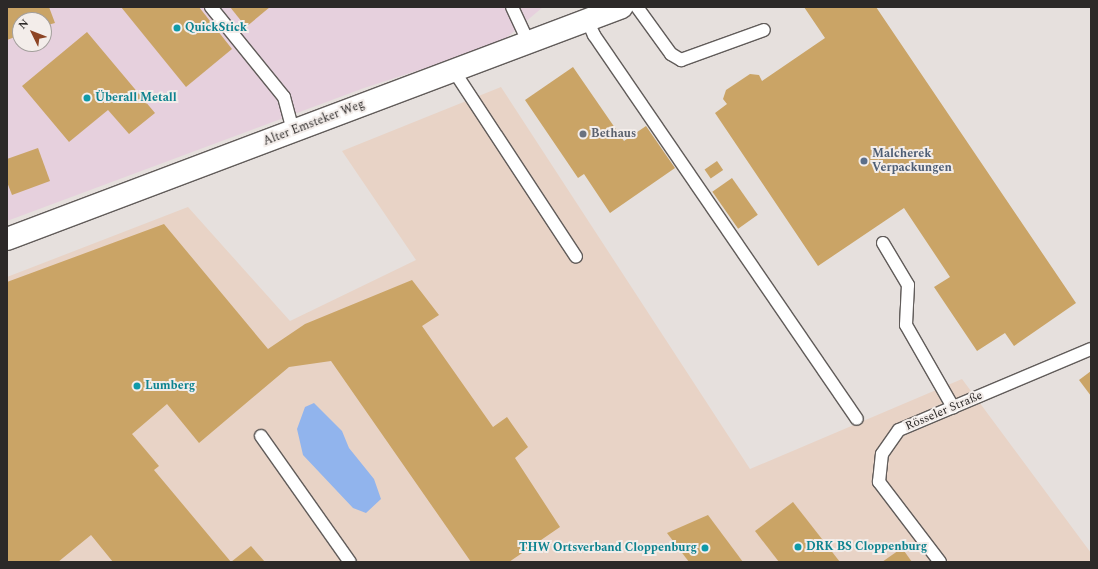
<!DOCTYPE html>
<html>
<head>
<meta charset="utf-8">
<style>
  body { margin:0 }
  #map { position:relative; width:1098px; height:569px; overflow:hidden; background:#e6e0dd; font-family:Spectral,serif }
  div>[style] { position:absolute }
  .commercial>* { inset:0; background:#e8d3c6 }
  .industrial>* { inset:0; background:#e6d0dd }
  .water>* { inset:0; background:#91b4ed }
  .building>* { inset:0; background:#caa466; transform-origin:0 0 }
  .roads { filter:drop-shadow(1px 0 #615c5a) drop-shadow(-1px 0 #615c5a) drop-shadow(0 1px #615c5a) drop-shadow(0 -1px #615c5a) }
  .service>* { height:12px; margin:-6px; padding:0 6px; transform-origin:6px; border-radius:6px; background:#fff }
  .tertiary>* { height:22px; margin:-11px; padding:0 11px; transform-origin:11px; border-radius:11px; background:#fff }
  .dots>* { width:11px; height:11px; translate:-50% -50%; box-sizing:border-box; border:2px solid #f3edea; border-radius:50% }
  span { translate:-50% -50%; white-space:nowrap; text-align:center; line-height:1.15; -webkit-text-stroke:4px #f3edea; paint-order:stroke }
  .culture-label { font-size:12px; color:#0d838f; font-weight:700 }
  .left { translate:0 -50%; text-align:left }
  .right { translate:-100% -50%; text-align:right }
  .street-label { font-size:12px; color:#2c2928 }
  .worship-label { font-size:12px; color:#5b616d; font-weight:700 }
  .service-label { font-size:12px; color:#4e5e75; font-weight:700 }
  .frame { position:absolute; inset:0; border:8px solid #2c2928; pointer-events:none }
  .north { position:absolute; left:12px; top:12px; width:40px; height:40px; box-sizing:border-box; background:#f3edea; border:1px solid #a39f9c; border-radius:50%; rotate:313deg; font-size:11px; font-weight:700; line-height:16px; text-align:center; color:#2c2928 }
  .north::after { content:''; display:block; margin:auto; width:14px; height:18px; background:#8d4425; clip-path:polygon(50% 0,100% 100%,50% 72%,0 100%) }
</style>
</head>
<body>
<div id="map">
  <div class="commercial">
    <div style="clip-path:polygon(501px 87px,750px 469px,962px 379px,1091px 553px,1091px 562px,7px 562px,7px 277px,188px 207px,290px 321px,416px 260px,342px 151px)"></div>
  </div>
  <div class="industrial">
    <div style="clip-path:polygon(evenodd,7px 7px,543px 7px,499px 44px,364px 88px,7px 221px,7px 7px,20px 20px,44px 20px,44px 44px,20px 44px,20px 20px)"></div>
  </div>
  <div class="water">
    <div style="clip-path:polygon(314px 403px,342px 431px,349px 448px,374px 479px,381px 499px,366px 513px,353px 508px,303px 455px,297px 429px,305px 407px)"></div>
  </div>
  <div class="building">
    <div style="clip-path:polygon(7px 7px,49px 7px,55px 23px,44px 26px,44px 20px,20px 20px,20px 35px,7px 40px)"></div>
    <div style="clip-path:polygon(121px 7px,199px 7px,232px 49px,186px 87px)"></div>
    <div style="clip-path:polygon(230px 7px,270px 7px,246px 27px)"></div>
    <div style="clip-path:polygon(804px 7px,876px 7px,1076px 303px,1014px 346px,1005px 333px,977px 351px,934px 287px,950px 277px,904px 208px,818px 266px,715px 113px,727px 104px,723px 99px,726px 90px,750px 74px,759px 75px,762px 81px,825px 38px)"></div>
    <div style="clip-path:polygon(87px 32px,155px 113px,129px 134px,108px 110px,69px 142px,22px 86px)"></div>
    <div style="clip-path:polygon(573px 67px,624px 141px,646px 126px,675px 168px,610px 213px,584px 174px,578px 178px,525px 100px)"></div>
    <div style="clip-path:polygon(38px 148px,50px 181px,12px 195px,7px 182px,7px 159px)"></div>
    <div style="left:717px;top:161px;width:11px;height:15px;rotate:56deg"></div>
    <div style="left:732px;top:178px;width:45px;height:24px;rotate:55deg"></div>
    <div style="clip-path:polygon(164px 224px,268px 349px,305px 324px,412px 280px,439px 315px,422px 326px,493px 427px,507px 417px,528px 447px,515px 458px,560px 527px,509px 562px,471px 562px,331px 361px,289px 367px,199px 443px,167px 404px,132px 434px,159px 466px,154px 470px,231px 562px,113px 562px,91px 535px,58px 562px,7px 562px,7px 282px)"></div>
    <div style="clip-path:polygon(1091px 371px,1091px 396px,1079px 380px)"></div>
    <div style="clip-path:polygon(793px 502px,840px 562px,779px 562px,755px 531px)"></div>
    <div style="clip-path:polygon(708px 515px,743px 562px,689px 562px,667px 533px)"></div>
    <div style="clip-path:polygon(251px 546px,265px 562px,231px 562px)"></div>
    <div style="clip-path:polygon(902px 548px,912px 562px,882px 562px)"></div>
  </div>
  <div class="roads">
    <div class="service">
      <div style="left:211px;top:7px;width:116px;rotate:51deg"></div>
      <div style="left:284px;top:97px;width:35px;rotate:75deg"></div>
      <div style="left:512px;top:7px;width:38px;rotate:65deg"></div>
      <div style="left:637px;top:7px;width:58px;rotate:54.1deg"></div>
      <div style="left:671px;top:54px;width:12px;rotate:31deg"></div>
      <div style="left:681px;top:60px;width:88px;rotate:-19.9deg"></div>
      <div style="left:587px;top:20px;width:17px;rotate:65deg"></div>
      <div style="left:594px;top:35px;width:465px;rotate:55.6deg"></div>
      <div style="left:454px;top:71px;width:222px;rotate:56.7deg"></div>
      <div style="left:883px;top:243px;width:49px;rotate:59.2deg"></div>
      <div style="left:908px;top:285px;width:40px;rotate:92.9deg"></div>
      <div style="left:906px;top:325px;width:95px;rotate:60.2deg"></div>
      <div style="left:261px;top:436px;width:154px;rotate:54.8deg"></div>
      <div style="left:940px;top:562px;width:101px;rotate:-127.3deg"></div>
      <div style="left:879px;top:482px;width:28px;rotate:-84deg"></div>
      <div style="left:882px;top:454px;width:29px;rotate:-55deg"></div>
      <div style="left:899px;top:430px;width:208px;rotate:-22.9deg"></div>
    </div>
    <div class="tertiary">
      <div style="left:7px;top:239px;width:657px;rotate:-20.67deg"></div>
    </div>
  </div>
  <div class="dots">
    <div style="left:177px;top:28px;background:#0f9aa8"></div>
    <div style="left:87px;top:98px;background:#0f9aa8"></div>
    <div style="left:583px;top:134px;background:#6b7280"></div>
    <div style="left:864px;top:161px;background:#5c6f8a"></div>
    <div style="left:137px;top:386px;background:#0f9aa8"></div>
    <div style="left:798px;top:547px;background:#0f9aa8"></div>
    <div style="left:705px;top:548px;background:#0f9aa8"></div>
  </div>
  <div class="culture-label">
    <span class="left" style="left:185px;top:28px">QuickStick</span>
    <span class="left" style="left:95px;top:98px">Überall Metall</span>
    <span class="left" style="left:145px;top:386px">Lumberg</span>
    <span class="left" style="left:806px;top:547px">DRK BS Cloppenburg</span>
    <span class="right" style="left:697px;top:548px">THW Ortsverband Cloppenburg</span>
  </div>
  <div class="street-label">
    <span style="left:314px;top:123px;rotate:-21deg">Alter Emsteker Weg</span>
    <span style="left:944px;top:411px;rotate:-23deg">Rösseler Straße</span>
  </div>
  <div class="worship-label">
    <span class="left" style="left:591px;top:134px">Bethaus</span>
  </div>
  <div class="service-label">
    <span class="left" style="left:872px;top:161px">Malcherek<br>Verpackungen</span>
  </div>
  <div class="frame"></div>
  <div class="north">N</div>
</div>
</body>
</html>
